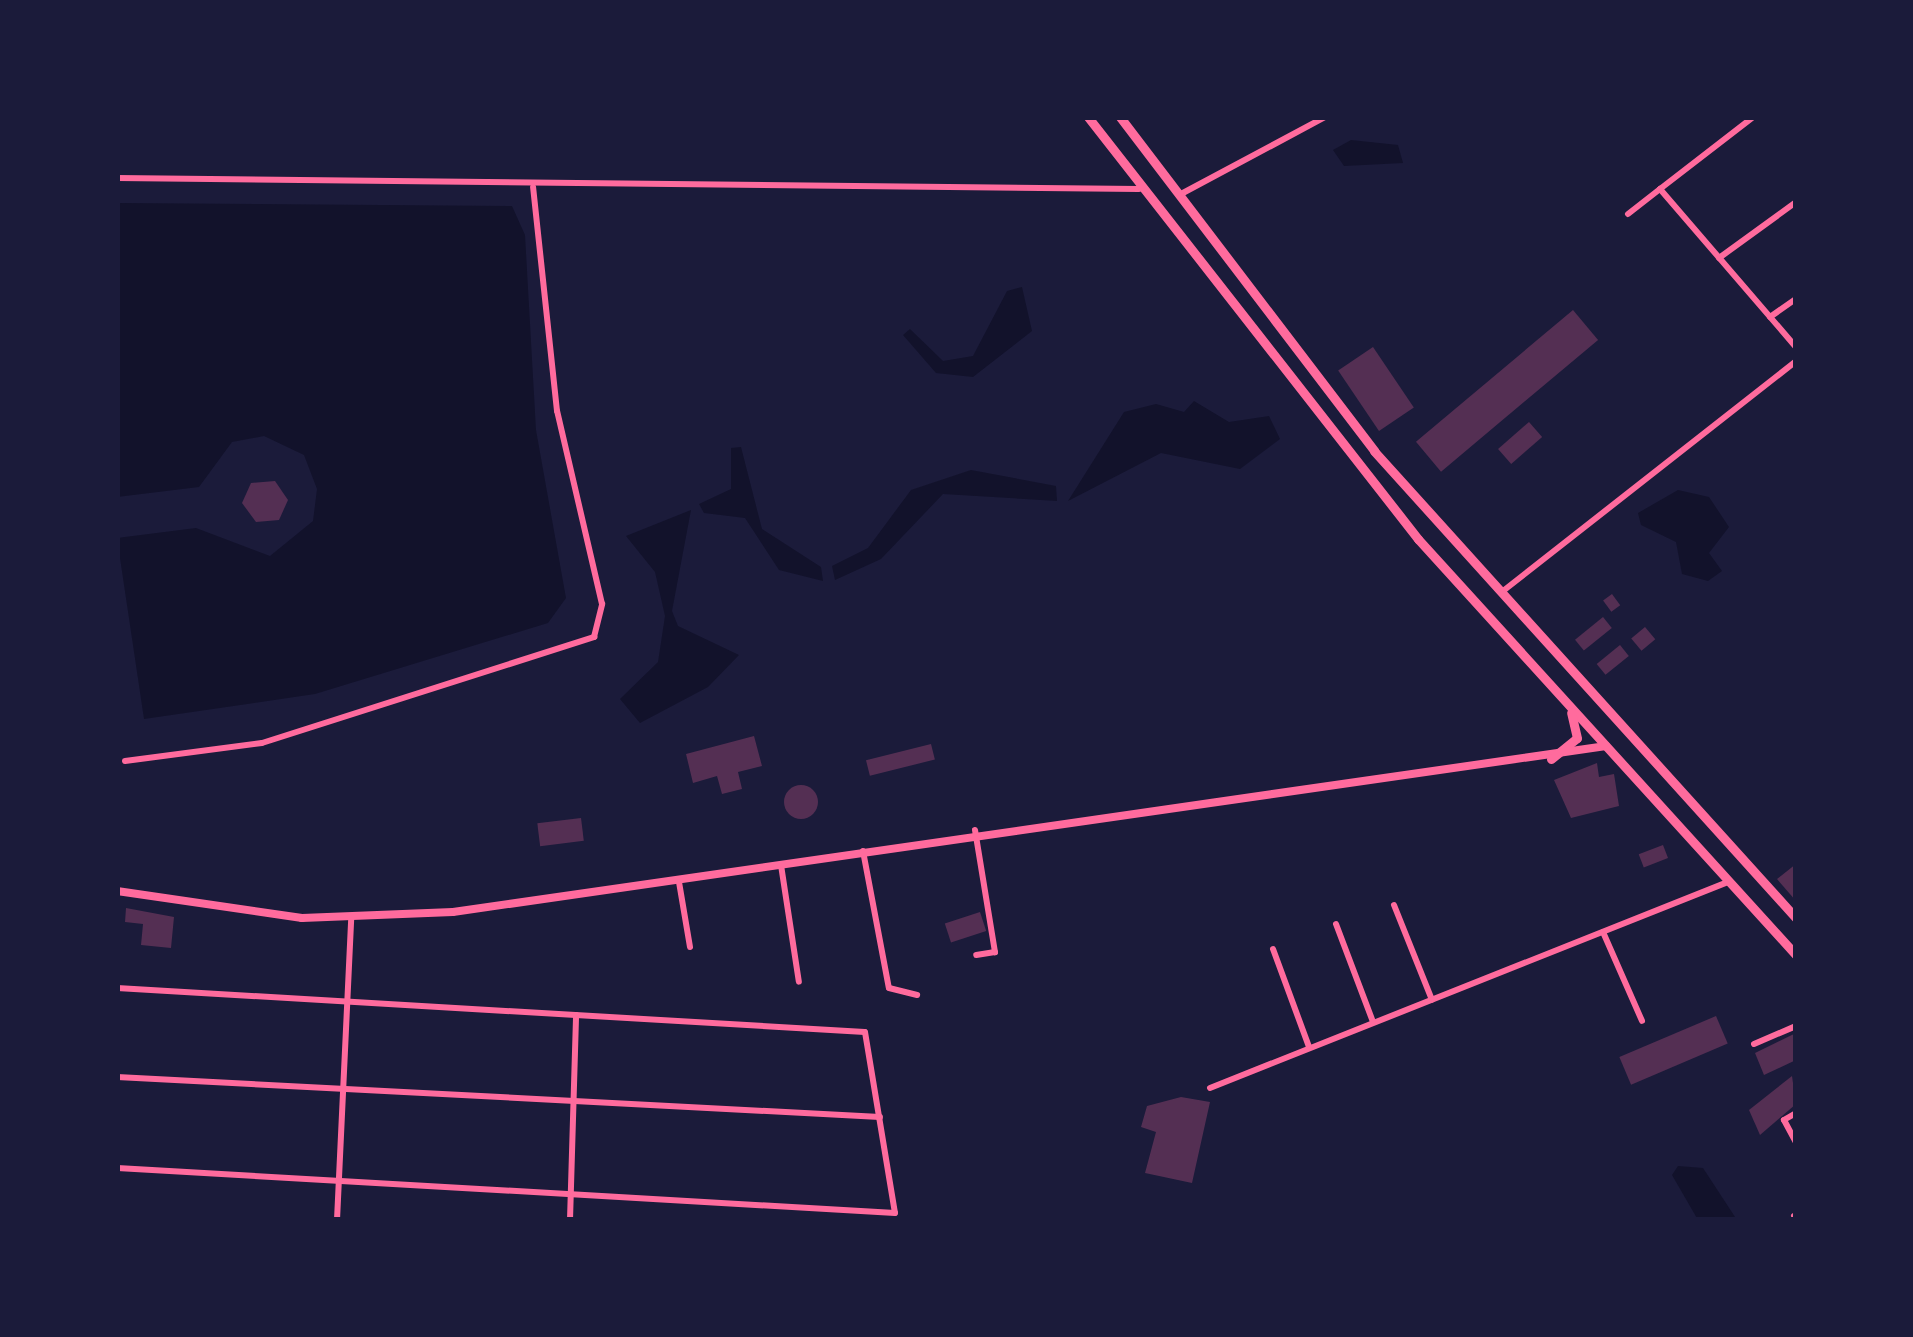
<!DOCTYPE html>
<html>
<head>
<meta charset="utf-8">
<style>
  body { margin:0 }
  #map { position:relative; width:1913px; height:1337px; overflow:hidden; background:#1b1b3a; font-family:"IBM Plex Serif",serif }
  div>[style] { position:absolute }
  .water>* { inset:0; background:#12122b }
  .building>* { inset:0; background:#542f53; transform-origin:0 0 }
  .round { border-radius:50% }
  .minor>* { height:6px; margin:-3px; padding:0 3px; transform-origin:3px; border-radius:3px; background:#ff6b9d }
  .secondary>* { height:8px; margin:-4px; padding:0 4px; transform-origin:4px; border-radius:4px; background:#ff6b9d }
  .primary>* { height:9px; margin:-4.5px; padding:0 4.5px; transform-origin:4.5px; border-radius:4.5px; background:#ff6b9d }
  span { translate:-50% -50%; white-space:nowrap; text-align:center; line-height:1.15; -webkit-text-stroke:12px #1b1b3a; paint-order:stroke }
  .frame { position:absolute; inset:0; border:120px solid #1b1b3a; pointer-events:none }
</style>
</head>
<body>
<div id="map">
  <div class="water">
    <div style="clip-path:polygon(1351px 140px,1398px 145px,1403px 163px,1344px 166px,1333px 150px)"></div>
    <div style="clip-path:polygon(117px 203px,512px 206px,525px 235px,536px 430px,566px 598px,548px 623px,315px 694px,144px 719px,117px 538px,196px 528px,270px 556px,313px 521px,317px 489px,304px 455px,264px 436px,232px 442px,199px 487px,117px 497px)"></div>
    <div style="clip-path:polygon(1022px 287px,1032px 331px,973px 377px,936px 373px,903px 335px,910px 329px,943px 361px,973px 356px,1007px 291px)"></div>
    <div style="clip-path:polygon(1194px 401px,1229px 422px,1269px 416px,1280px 439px,1240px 469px,1161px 453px,1068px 501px,1124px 412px,1156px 404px,1184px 412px)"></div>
    <div style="clip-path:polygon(741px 447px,762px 529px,821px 567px,823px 581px,779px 570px,745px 518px,704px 513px,699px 504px,731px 489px,731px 448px)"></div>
    <div style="clip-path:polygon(971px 470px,1056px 486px,1057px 501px,943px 494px,881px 559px,835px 580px,832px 566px,868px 548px,911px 490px)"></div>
    <div style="clip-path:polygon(1678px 490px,1709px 497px,1729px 527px,1709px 553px,1722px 571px,1708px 581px,1682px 574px,1676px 542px,1641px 525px,1638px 513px)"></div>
    <div style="clip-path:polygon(691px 510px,672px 611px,678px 626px,739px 655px,708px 687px,640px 723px,620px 699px,658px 662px,665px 616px,655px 572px,626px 536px)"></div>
    <div style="clip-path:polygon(1678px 1166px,1703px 1168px,1737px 1220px,1698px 1220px,1672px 1175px)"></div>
  </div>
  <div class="building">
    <div style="left:1573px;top:310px;width:39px;height:205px;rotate:50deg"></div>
    <div style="left:1373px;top:347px;width:73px;height:42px;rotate:56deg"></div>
    <div style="left:1529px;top:422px;width:20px;height:41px;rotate:49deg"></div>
    <div style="clip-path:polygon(275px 481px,288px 500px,279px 520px,256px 522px,242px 503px,251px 483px)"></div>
    <div style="left:1612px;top:594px;width:14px;height:11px;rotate:54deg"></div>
    <div style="left:1603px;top:617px;width:14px;height:36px;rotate:51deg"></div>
    <div style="left:1645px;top:627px;width:16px;height:18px;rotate:50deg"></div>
    <div style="left:1620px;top:645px;width:14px;height:30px;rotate:51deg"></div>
    <div style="clip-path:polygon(754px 736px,762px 766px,738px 772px,742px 789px,722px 794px,717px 776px,693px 783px,686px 754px)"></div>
    <div style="left:931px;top:744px;width:16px;height:67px;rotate:76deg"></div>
    <div style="clip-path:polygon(1597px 763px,1599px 777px,1614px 774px,1619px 806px,1571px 818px,1554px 780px)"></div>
    <div class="round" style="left:784px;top:785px;width:34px;height:34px"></div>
    <div style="left:581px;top:818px;width:23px;height:44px;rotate:83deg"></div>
    <div style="left:1663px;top:845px;width:14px;height:26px;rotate:69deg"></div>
    <div style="clip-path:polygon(1796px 864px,1796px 901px,1777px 879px)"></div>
    <div style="clip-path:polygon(126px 908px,174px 917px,171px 948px,141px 945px,143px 924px,125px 922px)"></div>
    <div style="left:980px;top:912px;width:20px;height:37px;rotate:72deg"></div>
    <div style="left:1716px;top:1016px;width:30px;height:105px;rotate:67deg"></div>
    <div style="clip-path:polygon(1796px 1033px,1796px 1060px,1764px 1075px,1755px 1053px)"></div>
    <div style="clip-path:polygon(1792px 1076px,1796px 1104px,1760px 1135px,1749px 1110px)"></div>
    <div style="clip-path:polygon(1181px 1097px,1210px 1102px,1192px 1183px,1145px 1173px,1156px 1132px,1141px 1127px,1147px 1106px)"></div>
  </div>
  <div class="minor">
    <div style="left:117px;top:178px;width:1022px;rotate:0.62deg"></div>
    <div style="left:1660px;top:189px;width:116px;rotate:-37.7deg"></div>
    <div style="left:1181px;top:194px;width:163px;rotate:-28.1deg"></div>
    <div style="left:1628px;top:214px;width:41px;rotate:-38deg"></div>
    <div style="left:1660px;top:189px;width:208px;rotate:49.3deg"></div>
    <div style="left:1719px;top:258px;width:95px;rotate:-36deg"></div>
    <div style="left:1770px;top:317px;width:32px;rotate:-35deg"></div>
    <div style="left:1503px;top:591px;width:372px;rotate:-38.1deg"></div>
    <div style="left:117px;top:719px;width:88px;rotate:90deg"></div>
    <div style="left:125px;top:761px;width:138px;rotate:-7.5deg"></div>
    <div style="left:262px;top:743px;width:349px;rotate:-17.7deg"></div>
    <div style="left:594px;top:637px;width:34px;rotate:-76deg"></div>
    <div style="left:602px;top:604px;width:198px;rotate:-103.1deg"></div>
    <div style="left:557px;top:411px;width:225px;rotate:-96.1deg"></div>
    <div style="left:975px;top:830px;width:124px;rotate:80.7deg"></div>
    <div style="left:995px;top:952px;width:19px;rotate:171deg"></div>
    <div style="left:863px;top:851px;width:139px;rotate:79.3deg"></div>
    <div style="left:889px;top:988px;width:29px;rotate:14deg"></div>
    <div style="left:781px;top:865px;width:118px;rotate:81.3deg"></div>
    <div style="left:679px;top:882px;width:66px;rotate:80.4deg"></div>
    <div style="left:1394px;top:905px;width:102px;rotate:68.2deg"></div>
    <div style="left:1336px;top:924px;width:105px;rotate:69.3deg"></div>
    <div style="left:1603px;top:932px;width:97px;rotate:66.3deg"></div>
    <div style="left:1273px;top:949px;width:104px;rotate:69.8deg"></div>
    <div style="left:117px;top:988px;width:749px;rotate:3.37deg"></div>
    <div style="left:865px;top:1032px;width:183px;rotate:80.6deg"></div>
    <div style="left:895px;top:1213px;width:779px;rotate:-176.69deg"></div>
    <div style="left:1754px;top:1044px;width:46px;rotate:-23.2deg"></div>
    <div style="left:117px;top:1077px;width:764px;rotate:3deg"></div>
    <div style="left:1210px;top:1088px;width:557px;rotate:-21.69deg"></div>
    <div style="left:1796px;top:1113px;width:14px;rotate:150deg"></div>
    <div style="left:1784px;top:1120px;width:26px;rotate:62deg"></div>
    <div style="left:1794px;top:1216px;width:2px;rotate:-27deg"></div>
    <div style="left:337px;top:1220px;width:302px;rotate:-87.3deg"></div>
    <div style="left:570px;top:1220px;width:205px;rotate:-88.3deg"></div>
  </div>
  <div class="secondary">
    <div style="left:117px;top:891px;width:187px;rotate:8.3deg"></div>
    <div style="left:302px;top:918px;width:151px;rotate:-2.3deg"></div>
    <div style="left:453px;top:912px;width:1165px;rotate:-8.19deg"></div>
  </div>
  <div class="primary">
    <div style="left:1088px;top:117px;width:536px;rotate:51.97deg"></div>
    <div style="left:1418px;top:539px;width:562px;rotate:47.74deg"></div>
    <div style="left:1120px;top:117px;width:420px;rotate:52.7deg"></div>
    <div style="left:1374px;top:451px;width:629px;rotate:47.9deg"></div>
    <div style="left:1551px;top:759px;width:33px;rotate:-39deg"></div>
    <div style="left:1577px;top:738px;width:26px;rotate:-103deg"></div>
  </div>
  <div class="frame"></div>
</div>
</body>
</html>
